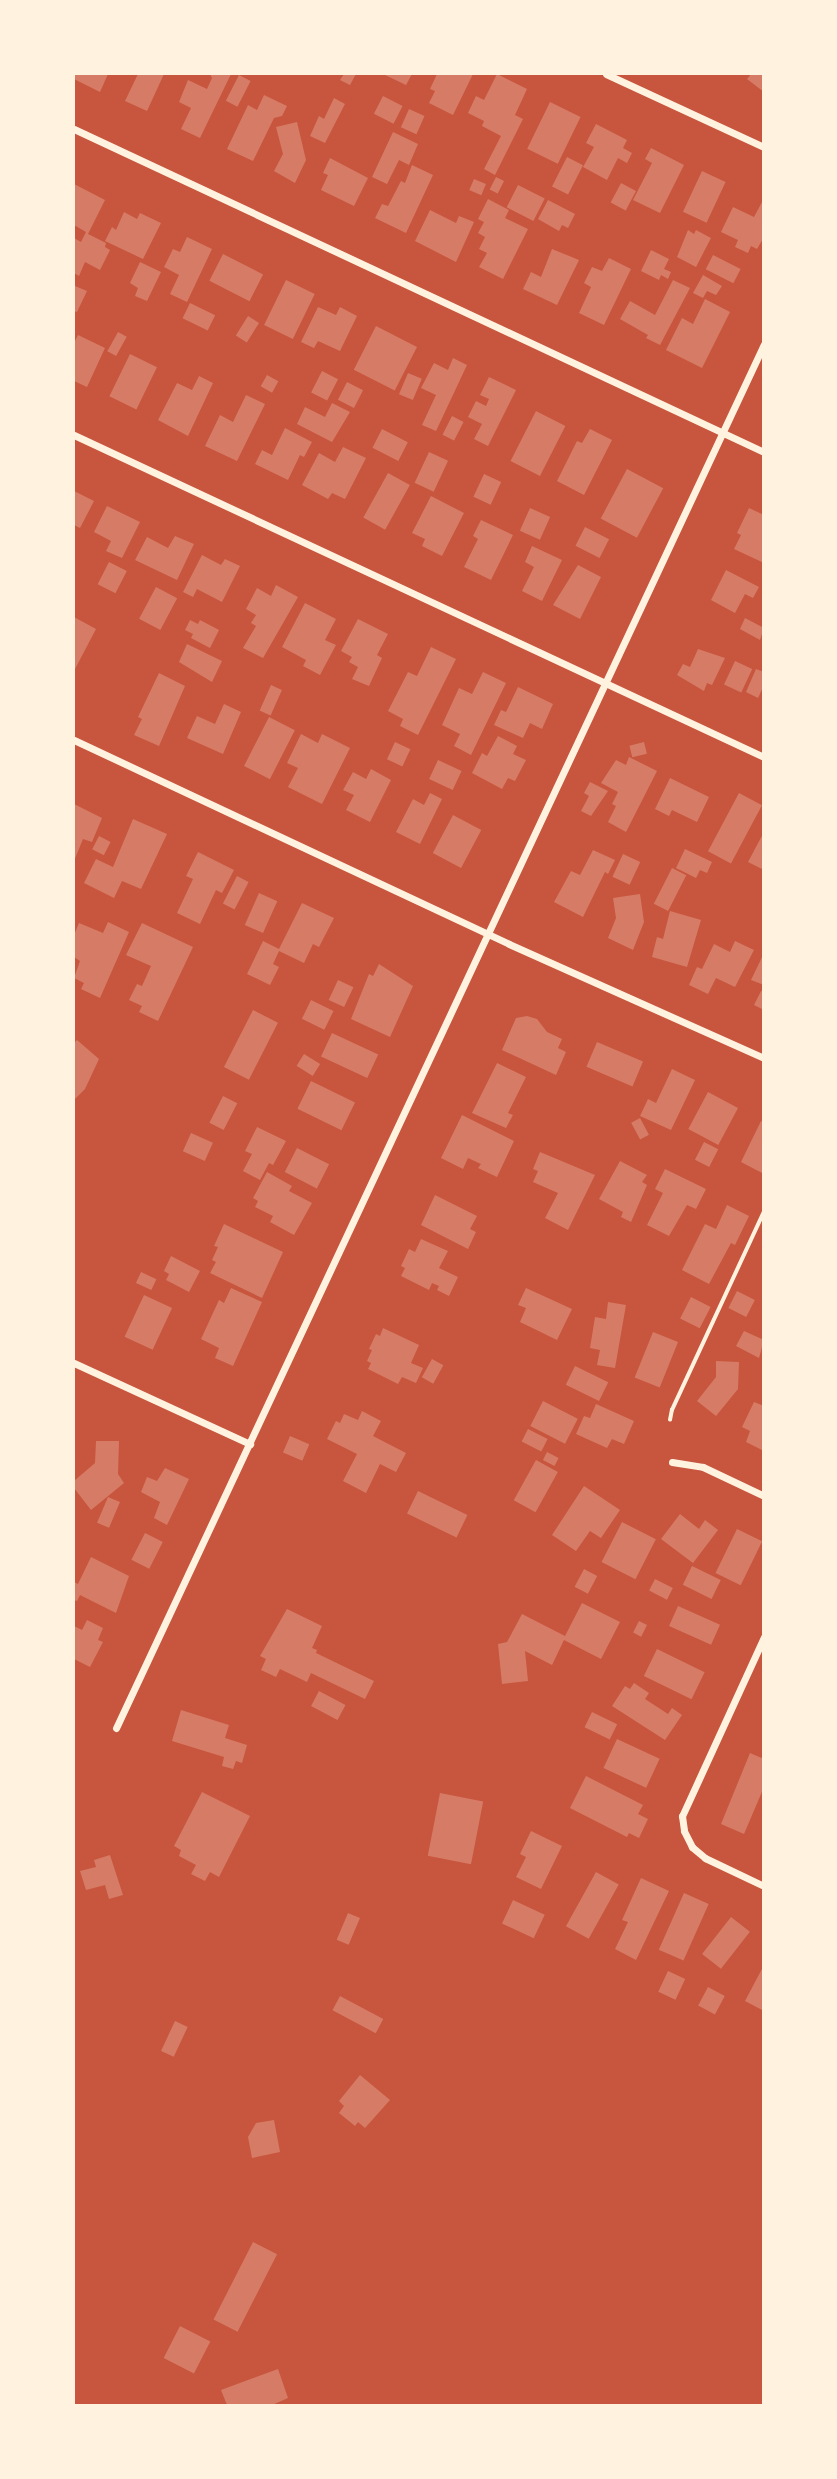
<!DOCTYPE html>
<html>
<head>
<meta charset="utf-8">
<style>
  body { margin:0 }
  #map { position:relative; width:837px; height:2479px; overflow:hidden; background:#c8553d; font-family:Raleway,sans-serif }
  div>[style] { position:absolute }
  .building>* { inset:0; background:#d67c66; transform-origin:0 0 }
  .path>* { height:3.5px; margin:-1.75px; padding:0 1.75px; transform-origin:1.75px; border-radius:1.75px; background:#fff3e0 }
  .minor>* { height:7px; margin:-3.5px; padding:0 3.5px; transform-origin:3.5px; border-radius:3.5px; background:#fff3e0 }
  span { translate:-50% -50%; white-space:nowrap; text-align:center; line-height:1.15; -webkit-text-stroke:5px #fff3e0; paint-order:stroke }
  .frame { position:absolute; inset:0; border:75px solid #fff3e0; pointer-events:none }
</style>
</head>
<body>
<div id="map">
  <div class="building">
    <div style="clip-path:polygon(75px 74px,108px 74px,100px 92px,74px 79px)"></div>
    <div style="clip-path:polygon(138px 74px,164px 74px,147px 111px,125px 101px)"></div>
    <div style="clip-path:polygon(210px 74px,231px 74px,200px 138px,181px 129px,191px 108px,179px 102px,188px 80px,207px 89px,212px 78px)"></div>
    <div style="clip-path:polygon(344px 74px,356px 74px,350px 85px,340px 80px)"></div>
    <div style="clip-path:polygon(383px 74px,412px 74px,406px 85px)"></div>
    <div style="clip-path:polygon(437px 74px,473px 74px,453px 115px,429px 103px,435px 91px,430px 89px)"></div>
    <div style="clip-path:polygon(497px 74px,527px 89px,515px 115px,523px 119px,495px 175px,484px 169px,501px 136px,482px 126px,484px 121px,468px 113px,476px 96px,484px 100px)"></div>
    <div style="clip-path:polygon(751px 74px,764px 74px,764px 92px,747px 79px)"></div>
    <div style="left:239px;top:75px;width:13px;height:29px;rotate:27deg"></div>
    <div style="clip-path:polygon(264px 95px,287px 106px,282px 116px,274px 118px,253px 161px,227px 149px,248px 105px,257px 110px)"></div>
    <div style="left:383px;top:96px;width:22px;height:20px;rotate:27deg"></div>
    <div style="clip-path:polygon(334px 98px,345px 104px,325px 143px,310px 136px,319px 116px,324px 119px)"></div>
    <div style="left:550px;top:102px;width:34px;height:52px;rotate:26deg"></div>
    <div style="left:409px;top:109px;width:17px;height:20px;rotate:24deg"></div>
    <div style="clip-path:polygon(297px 122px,306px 160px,295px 183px,274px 171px,283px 154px,276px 127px)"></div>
    <div style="clip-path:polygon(596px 124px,627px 140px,623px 148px,632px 153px,627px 163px,618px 158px,607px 180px,583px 167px,594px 147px,586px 143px)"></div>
    <div style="clip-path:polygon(393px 132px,418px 144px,409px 165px,399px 160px,387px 184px,372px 177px)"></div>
    <div style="clip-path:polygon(651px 148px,684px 165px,660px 213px,633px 200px,652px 163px,645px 159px)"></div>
    <div style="left:567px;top:157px;width:18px;height:33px;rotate:27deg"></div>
    <div style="clip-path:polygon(330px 158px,368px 178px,354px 206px,321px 190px,328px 175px,323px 173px)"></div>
    <div style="clip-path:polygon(412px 165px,433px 175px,406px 233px,375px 218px,382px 204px,388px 206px,401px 181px,405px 183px)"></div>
    <div style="left:702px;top:171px;width:26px;height:45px;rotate:25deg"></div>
    <div style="left:496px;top:177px;width:9px;height:14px;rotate:27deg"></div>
    <div style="left:474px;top:179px;width:13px;height:12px;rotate:23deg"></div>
    <div style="left:621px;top:183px;width:17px;height:22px;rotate:28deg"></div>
    <div style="clip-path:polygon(74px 184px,105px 200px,88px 234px,106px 243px,105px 247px,110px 250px,100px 270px,85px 262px,79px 276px,74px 273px,74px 238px,81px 242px,86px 232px,74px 225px)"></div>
    <div style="left:518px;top:185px;width:30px;height:25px;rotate:27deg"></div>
    <div style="clip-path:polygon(488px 199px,509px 210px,505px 218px,528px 229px,503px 279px,479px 267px,487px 253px,479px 249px,485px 237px,478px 233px,484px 222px,478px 219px)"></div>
    <div style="clip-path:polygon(548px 200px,575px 214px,568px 228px,562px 225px,559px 231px,538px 219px)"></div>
    <div style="clip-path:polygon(762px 202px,764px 237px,757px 249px,751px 246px,748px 253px,735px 247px,738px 240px,721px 232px,733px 207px,754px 217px)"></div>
    <div style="clip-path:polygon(430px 210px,456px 223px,459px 216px,474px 222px,456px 262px,415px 241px)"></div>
    <div style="clip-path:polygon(124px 212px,137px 219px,140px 213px,161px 223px,143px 259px,105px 241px,112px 227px,116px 230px)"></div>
    <div style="clip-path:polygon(688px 230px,694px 234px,696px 230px,711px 238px,696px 267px,677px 257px)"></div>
    <div style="clip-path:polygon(187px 237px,212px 249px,187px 302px,170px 294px,179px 275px,164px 267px,173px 249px,180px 252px)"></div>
    <div style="clip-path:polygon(552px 249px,579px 260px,557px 305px,523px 289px,531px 272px,541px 277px)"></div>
    <div style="clip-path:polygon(651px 250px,669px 259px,664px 269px,671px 272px,668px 279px,661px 275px,659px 280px,641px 271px)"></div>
    <div style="left:223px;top:254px;width:45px;height:30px;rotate:27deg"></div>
    <div style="left:713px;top:255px;width:31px;height:16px;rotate:27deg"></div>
    <div style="clip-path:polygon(609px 258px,631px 269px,604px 325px,579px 313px,591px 287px,584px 283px,592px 267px,602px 271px)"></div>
    <div style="clip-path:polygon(140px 262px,161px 272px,147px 301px,135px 296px,138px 288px,130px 283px)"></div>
    <div style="clip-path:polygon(703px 275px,722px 286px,716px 295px,707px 291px,703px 298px,693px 293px)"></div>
    <div style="left:286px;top:280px;width:32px;height:50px;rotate:26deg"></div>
    <div style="clip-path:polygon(673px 280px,690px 288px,660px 345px,646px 338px,648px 335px,620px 319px,630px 301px,655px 315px)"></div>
    <div style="clip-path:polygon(75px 286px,87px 291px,77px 312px,74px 311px)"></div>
    <div style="clip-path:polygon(705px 299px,730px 312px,702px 368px,666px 350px,682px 318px,693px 324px)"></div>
    <div style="left:190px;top:303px;width:28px;height:17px;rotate:26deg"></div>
    <div style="clip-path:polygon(318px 307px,336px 315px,340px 307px,357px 316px,340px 351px,318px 341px,314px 348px,301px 342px)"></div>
    <div style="left:248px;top:316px;width:13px;height:23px;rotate:32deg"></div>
    <div style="left:376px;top:326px;width:46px;height:49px;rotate:27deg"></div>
    <div style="left:118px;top:332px;width:10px;height:22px;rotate:29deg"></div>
    <div style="clip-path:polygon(78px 335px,105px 348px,87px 387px,74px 381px,74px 343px)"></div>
    <div style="left:130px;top:354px;width:30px;height:47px;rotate:26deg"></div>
    <div style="clip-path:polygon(453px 358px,467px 365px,436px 431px,422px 425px,436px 395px,421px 388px,434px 363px,448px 370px)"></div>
    <div style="left:322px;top:371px;width:18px;height:24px;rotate:27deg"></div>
    <div style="left:408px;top:373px;width:15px;height:23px;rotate:23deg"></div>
    <div style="left:267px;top:375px;width:13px;height:13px;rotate:29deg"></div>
    <div style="clip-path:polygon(199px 376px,213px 383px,188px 436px,158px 420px,177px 383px,192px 390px)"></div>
    <div style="clip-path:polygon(489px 377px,516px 390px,488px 446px,474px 439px,482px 424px,468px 417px,476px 401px,486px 406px,489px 399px,480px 395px)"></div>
    <div style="left:347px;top:382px;width:18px;height:20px;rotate:27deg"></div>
    <div style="clip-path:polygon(246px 395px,265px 404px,237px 461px,205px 446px,220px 415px,233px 422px)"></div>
    <div style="clip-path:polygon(332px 403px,350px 412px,332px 442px,297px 424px,305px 407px,325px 417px)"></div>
    <div style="left:536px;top:411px;width:33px;height:56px;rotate:27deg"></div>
    <div style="left:452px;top:416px;width:13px;height:21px;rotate:27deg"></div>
    <div style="clip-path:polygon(285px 428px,312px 442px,304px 457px,300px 455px,288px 480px,255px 464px,262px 450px,272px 455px)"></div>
    <div style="left:382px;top:429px;width:29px;height:21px;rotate:27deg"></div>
    <div style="clip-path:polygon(590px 429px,612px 440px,584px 495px,557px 481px,577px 441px,582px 443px)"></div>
    <div style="clip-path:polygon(343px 447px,366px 458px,345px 499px,332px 493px,328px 499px,302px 485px,319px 453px,335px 462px)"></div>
    <div style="left:429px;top:452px;width:21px;height:34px;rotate:25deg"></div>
    <div style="left:627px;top:469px;width:41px;height:56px;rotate:28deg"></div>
    <div style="left:388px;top:473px;width:25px;height:51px;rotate:29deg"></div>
    <div style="left:484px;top:474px;width:19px;height:25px;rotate:25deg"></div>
    <div style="clip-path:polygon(74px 491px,94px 501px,80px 528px,74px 525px)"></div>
    <div style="clip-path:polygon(431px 496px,464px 513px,442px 556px,422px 546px,425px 539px,412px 533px)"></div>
    <div style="clip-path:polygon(107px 506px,140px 522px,122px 558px,106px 551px,111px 541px,94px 532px)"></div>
    <div style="left:530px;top:508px;width:22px;height:25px;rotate:24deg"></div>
    <div style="clip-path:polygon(749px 508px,764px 515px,764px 563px,734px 549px,741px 535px,737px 533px)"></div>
    <div style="clip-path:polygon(481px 520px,513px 535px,491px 580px,464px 567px,478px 539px,473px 536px)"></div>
    <div style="left:585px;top:527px;width:27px;height:21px;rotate:27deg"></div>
    <div style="clip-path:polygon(175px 536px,194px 544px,177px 580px,135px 560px,147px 537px,168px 548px)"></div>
    <div style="clip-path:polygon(532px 546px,562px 560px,542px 601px,522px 591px,534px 567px,525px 562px)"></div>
    <div style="clip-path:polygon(202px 555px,221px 565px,225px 559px,240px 566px,222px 602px,197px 589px,193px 597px,183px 592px)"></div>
    <div style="left:109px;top:562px;width:20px;height:25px;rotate:27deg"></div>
    <div style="clip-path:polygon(578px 565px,601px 577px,580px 619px,553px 605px)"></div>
    <div style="clip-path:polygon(726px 570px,759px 587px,753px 598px,745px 594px,735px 613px,711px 600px)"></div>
    <div style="clip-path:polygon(276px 585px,298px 597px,263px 658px,243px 648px,256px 626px,251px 623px,256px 615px,246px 609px,257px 588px,271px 596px)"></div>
    <div style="left:156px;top:587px;width:24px;height:36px;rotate:28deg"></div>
    <div style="clip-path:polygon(305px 603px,336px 619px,325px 640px,336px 645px,320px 675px,303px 666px,306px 660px,282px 647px)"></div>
    <div style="clip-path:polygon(74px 617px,96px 629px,74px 671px)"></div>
    <div style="clip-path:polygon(745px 618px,764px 628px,760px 640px,740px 629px)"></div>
    <div style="clip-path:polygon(358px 619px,388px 634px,377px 655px,382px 658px,369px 686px,352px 679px,358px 667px,349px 662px,352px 657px,341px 651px)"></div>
    <div style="clip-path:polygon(190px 620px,198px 624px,200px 620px,219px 630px,210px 648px,191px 638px,193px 634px,185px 630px)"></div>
    <div style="clip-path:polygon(187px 644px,222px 661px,212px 682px,179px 662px)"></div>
    <div style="clip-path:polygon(431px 647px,456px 659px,418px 735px,400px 726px,403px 719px,388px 711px,408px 672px,417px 676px)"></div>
    <div style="clip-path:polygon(698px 649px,725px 658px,712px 685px,707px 683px,704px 691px,677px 675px,683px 664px,690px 667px)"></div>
    <div style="left:735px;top:661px;width:19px;height:26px;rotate:25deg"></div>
    <div style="clip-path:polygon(756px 669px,764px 672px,764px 685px,758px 698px,746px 692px)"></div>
    <div style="clip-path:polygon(483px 672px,506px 683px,471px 755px,454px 746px,460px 734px,442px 725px,459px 688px,472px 694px)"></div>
    <div style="clip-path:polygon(159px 673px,185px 686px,159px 746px,134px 735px,142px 719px,138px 717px)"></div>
    <div style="left:271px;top:685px;width:12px;height:28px;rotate:24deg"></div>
    <div style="clip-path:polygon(518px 687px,553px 704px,542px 729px,530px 723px,523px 738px,494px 725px,501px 710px,506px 712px)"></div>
    <div style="clip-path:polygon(224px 704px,241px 712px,223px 754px,187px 738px,197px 716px,215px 724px)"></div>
    <div style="left:269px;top:717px;width:29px;height:55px;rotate:27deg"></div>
    <div style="clip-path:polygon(301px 734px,318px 743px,322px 734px,350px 748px,322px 804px,288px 787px,298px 768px,287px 763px)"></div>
    <div style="clip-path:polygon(498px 736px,517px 746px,513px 754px,526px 760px,515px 781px,508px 778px,502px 789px,472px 773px,482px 753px,487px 756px)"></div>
    <div style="left:395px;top:742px;width:17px;height:19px;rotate:25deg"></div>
    <div style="left:644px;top:742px;width:12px;height:15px;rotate:76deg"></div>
    <div style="clip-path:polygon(629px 757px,657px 771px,626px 832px,608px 822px,616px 806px,612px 804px,618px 792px,601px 783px,616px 760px,626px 765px)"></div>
    <div style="left:438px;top:760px;width:26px;height:21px;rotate:25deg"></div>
    <div style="clip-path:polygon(371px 769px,391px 780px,370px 822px,346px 810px,354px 795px,343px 790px,353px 772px,366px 779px)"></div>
    <div style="clip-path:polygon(670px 778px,709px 797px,697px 822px,672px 810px,669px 816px,655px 809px)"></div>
    <div style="clip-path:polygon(590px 782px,608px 791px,591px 816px,581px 811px,589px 796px,584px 793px)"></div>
    <div style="clip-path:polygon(430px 793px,442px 799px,420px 844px,396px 832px,413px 799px,424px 805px)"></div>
    <div style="left:739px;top:793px;width:26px;height:66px;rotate:28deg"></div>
    <div style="clip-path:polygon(74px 804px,102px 818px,92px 842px,83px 839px,74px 861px)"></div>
    <div style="left:453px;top:815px;width:32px;height:43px;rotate:28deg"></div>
    <div style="clip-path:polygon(133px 819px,167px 834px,141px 889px,122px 881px,114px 898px,84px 883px,96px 859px,113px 867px)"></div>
    <div style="clip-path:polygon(764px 832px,764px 870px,748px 862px)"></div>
    <div style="left:99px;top:836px;width:13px;height:15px;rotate:27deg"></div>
    <div style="clip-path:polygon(685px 849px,712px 862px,707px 873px,700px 870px,696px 878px,676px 868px)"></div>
    <div style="clip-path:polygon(593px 850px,615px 860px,608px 874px,605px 872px,583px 917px,554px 902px,571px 871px,580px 875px)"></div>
    <div style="clip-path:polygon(198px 852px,234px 870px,222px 893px,216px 890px,200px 924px,177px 913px,193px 879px,186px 876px)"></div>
    <div style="left:623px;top:854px;width:19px;height:25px;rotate:25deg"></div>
    <div style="left:672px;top:868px;width:16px;height:40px;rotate:27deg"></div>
    <div style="left:237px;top:876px;width:13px;height:31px;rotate:27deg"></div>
    <div style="left:259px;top:893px;width:20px;height:35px;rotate:24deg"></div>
    <div style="clip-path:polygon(640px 894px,644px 922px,633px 950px,608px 938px,616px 918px,613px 898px)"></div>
    <div style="clip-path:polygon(302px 903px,334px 918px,319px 947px,313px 944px,304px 963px,279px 951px,273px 964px,279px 967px,270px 985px,247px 974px,263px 941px,279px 949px)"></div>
    <div style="clip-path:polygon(670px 911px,701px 920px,687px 967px,652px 957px,657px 937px,663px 939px)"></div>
    <div style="clip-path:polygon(108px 922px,129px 932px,100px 998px,81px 989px,84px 983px,74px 978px,80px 961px,74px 957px,74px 935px,79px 923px,103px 933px)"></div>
    <div style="clip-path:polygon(142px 923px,193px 947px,158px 1021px,139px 1012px,142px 1006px,129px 1000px,137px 984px,142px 986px,151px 966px,126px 955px)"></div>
    <div style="clip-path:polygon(735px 941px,754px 950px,735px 987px,716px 978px,708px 994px,689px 985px,697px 967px,702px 969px,714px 944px,730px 952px)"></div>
    <div style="clip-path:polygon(764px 953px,764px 985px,751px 980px)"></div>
    <div style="clip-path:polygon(379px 964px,413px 986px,390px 1037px,351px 1019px,369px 974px,373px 976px)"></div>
    <div style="left:338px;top:980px;width:17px;height:22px;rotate:25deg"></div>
    <div style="clip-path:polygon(761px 991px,764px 992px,764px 1010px,754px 1005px)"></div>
    <div style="left:311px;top:1000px;width:25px;height:21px;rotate:26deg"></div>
    <div style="left:253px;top:1010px;width:28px;height:64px;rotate:27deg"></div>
    <div style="clip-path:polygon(527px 1016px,537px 1019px,547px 1032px,562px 1039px,558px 1048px,566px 1052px,556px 1075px,502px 1050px,516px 1018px)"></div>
    <div style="left:332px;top:1033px;width:51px;height:26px;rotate:25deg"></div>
    <div style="clip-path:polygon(77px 1040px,99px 1059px,85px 1089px,74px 1100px,74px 1043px)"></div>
    <div style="left:597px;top:1042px;width:50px;height:27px;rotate:23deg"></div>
    <div style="left:304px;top:1054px;width:19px;height:14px;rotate:32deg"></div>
    <div style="clip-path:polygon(497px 1063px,526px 1077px,508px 1113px,513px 1115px,506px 1128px,472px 1113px)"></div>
    <div style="clip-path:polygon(672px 1069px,695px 1080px,671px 1130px,640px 1116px,648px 1099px,656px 1103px)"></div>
    <div style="left:311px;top:1081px;width:49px;height:31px;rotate:26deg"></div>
    <div style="left:708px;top:1092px;width:34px;height:42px;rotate:28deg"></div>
    <div style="left:223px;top:1096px;width:16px;height:30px;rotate:27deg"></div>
    <div style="clip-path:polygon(462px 1115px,514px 1141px,497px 1177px,478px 1168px,481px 1164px,468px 1158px,463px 1169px,441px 1158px)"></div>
    <div style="left:640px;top:1118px;width:19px;height:10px;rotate:62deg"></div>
    <div style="clip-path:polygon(761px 1121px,764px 1122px,764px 1174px,741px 1162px)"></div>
    <div style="clip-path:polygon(257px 1127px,286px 1141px,273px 1165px,269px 1163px,260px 1180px,243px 1171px,252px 1154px,245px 1151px)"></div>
    <div style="left:191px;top:1133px;width:24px;height:20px;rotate:24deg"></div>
    <div style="left:704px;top:1142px;width:16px;height:20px;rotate:27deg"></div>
    <div style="left:297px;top:1148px;width:36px;height:27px;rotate:27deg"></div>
    <div style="clip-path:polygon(540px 1152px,595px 1175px,568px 1230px,545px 1218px,558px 1193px,533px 1182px,538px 1171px,533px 1169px)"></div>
    <div style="clip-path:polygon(620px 1161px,647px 1175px,642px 1182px,647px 1185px,631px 1222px,621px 1217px,623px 1212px,599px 1199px)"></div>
    <div style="clip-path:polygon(665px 1169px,706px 1189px,696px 1209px,687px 1205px,669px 1236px,647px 1225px,663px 1193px,655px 1189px)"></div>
    <div style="clip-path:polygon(267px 1172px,292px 1186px,289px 1191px,312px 1203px,294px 1235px,270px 1222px,273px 1216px,255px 1207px,258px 1201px,253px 1198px)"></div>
    <div style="clip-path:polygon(435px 1195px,477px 1216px,470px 1229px,476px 1232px,468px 1249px,421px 1225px)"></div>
    <div style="clip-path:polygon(727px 1205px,749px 1216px,735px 1245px,731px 1243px,709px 1284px,682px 1270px,705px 1224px,716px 1229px)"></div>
    <div style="clip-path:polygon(224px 1224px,283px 1252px,262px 1298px,210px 1273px,216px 1262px,212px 1260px,218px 1247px,214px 1246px)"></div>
    <div style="clip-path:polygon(421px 1239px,448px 1251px,439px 1268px,458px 1277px,449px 1296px,437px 1290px,439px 1286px,432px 1283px,429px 1290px,401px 1276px,405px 1268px,401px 1266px,409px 1249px,415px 1252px)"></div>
    <div style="clip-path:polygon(171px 1256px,200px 1271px,189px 1292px,166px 1280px,169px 1274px,164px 1271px)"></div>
    <div style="left:141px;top:1272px;width:17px;height:12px;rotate:25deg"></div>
    <div style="clip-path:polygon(231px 1288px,262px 1302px,233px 1366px,215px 1358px,219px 1348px,201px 1339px,219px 1300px,224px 1303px)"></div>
    <div style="clip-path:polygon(526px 1288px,572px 1309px,557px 1340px,520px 1322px,526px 1308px,518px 1305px)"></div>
    <div style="left:737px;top:1291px;width:20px;height:19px;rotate:27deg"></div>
    <div style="left:144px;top:1295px;width:31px;height:46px;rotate:25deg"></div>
    <div style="left:691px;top:1297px;width:22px;height:24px;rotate:27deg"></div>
    <div style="clip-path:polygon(608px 1302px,626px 1305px,615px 1368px,597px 1365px,600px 1350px,590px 1348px,595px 1317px,606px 1319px)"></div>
    <div style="clip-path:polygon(383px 1328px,419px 1345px,411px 1363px,423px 1368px,416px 1383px,402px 1377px,398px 1384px,368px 1369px,371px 1363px,367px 1361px,372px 1350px,369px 1349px,376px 1334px,380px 1336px)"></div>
    <div style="clip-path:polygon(744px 1331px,764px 1340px,759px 1358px,736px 1346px)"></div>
    <div style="left:653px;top:1332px;width:27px;height:49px;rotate:22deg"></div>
    <div style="left:432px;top:1359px;width:13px;height:21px;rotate:29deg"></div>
    <div style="clip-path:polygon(716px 1361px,739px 1362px,738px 1389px,716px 1416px,697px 1401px,716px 1377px)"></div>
    <div style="left:575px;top:1366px;width:37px;height:21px;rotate:26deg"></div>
    <div style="left:543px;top:1401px;width:39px;height:28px;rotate:27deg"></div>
    <div style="clip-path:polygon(754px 1402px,764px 1406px,764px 1451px,746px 1442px,750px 1431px,742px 1427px)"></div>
    <div style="clip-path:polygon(596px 1404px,634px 1421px,624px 1444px,612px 1439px,607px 1448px,576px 1434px,584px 1416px,590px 1418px)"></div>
    <div style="clip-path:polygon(362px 1411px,381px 1421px,373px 1436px,406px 1453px,396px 1472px,380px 1464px,366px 1493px,343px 1481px,357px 1454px,327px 1439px,336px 1421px,340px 1423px,344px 1414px,358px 1420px)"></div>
    <div style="left:528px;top:1429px;width:22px;height:14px;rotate:27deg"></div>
    <div style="left:290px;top:1436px;width:21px;height:18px;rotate:23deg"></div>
    <div style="clip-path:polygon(96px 1441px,119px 1441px,118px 1474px,124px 1483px,91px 1510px,74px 1488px,74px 1481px,95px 1463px)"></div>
    <div style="left:547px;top:1452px;width:13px;height:9px;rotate:27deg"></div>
    <div style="left:536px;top:1460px;width:25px;height:46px;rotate:29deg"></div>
    <div style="clip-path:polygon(165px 1468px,189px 1479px,167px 1525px,154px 1518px,160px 1502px,141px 1492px,147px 1477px,157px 1481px)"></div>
    <div style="clip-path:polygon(584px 1486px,620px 1510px,601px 1538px,590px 1531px,576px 1551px,552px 1535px)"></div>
    <div style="left:418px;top:1491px;width:55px;height:25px;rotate:26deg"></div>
    <div style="left:108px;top:1497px;width:13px;height:28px;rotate:23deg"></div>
    <div style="clip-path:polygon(680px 1514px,699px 1529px,705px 1520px,718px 1530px,693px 1563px,661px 1539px)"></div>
    <div style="left:622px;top:1522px;width:38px;height:45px;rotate:27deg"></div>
    <div style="left:737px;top:1529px;width:28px;height:49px;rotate:26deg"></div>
    <div style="left:145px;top:1533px;width:20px;height:30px;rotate:27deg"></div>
    <div style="clip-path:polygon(91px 1557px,129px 1576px,116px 1613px,80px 1595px,77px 1601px,74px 1600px,74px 1582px,78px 1584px)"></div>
    <div style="left:692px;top:1566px;width:32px;height:21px;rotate:26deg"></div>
    <div style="left:584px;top:1569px;width:15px;height:20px;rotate:28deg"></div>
    <div style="left:655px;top:1579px;width:20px;height:13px;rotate:27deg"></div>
    <div style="clip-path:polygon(582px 1603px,620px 1622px,601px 1659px,564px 1640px,552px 1665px,525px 1651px,528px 1681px,502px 1684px,498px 1644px,507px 1642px,522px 1614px,565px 1636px)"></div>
    <div style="left:678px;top:1606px;width:46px;height:22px;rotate:24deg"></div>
    <div style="clip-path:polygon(287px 1609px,322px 1626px,312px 1648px,317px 1650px,316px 1653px,374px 1681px,365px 1699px,311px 1673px,307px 1682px,280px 1669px,276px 1677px,261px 1670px,266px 1659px,260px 1656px)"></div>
    <div style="clip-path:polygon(87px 1620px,103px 1628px,98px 1640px,103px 1642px,90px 1667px,74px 1659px,74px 1626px,82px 1630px)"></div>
    <div style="left:639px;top:1621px;width:9px;height:13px;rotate:27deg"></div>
    <div style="left:657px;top:1649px;width:53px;height:30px;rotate:26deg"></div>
    <div style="clip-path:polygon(634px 1683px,649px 1693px,645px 1699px,668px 1714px,672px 1708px,682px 1715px,665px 1740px,612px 1706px,625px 1686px,630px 1689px)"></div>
    <div style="left:319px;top:1691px;width:30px;height:17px;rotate:28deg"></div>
    <div style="clip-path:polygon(181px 1710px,229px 1725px,225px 1738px,247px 1745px,242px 1763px,236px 1761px,233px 1769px,222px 1766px,224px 1757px,172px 1741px)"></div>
    <div style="left:592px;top:1712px;width:28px;height:17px;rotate:26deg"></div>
    <div style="left:617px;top:1739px;width:47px;height:32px;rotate:25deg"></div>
    <div style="clip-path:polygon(750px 1753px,764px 1759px,764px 1787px,744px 1834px,721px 1824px)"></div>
    <div style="clip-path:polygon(586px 1776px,643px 1805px,638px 1814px,648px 1819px,639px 1838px,629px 1833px,627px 1837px,570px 1808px)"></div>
    <div style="clip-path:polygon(202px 1792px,250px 1816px,219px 1877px,210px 1872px,205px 1881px,191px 1874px,196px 1865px,179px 1856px,181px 1850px,174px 1846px)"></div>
    <div style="left:440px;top:1793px;width:44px;height:64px;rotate:11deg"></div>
    <div style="clip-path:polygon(531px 1831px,562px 1846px,541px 1889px,516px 1877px,526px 1857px,520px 1854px)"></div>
    <div style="clip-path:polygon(110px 1855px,123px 1895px,109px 1899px,105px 1885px,86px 1890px,80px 1871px,96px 1867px,94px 1860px)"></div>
    <div style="left:596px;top:1872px;width:26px;height:62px;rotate:29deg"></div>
    <div style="clip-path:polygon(641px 1878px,669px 1891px,636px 1960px,615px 1949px,628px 1922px,622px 1920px)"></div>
    <div style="left:684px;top:1893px;width:27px;height:62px;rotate:24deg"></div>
    <div style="left:513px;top:1900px;width:35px;height:26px;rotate:25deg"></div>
    <div style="left:348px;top:1913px;width:13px;height:29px;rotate:23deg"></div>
    <div style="left:731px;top:1917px;width:24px;height:47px;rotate:38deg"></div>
    <div style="clip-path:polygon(764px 1965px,764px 2011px,745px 2001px)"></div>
    <div style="left:668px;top:1971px;width:19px;height:23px;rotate:25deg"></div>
    <div style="left:708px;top:1987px;width:19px;height:21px;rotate:28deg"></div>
    <div style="left:340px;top:1996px;width:49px;height:16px;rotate:28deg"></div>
    <div style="left:175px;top:2021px;width:14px;height:33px;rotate:25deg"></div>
    <div style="clip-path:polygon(360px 2075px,390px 2100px,365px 2128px,358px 2122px,355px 2126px,339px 2113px,344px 2106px,339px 2101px)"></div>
    <div style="clip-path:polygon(274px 2120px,280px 2152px,252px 2158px,248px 2137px,256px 2123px)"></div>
    <div style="left:253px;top:2242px;width:27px;height:87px;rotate:27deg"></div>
    <div style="left:180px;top:2326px;width:34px;height:36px;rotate:27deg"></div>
    <div style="clip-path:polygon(278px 2369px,288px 2398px,272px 2405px,227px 2405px,221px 2390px)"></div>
  </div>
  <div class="path">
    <div style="left:670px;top:1420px;width:10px;rotate:-79deg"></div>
    <div style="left:672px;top:1410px;width:218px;rotate:-65.1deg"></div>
  </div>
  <div class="minor">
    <div style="left:606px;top:74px;width:174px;rotate:24.8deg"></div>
    <div style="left:74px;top:129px;width:762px;rotate:25.09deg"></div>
    <div style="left:74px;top:435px;width:761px;rotate:25.02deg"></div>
    <div style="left:74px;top:740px;width:480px;rotate:25.1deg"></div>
    <div style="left:509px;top:944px;width:279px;rotate:24.1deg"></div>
    <div style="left:74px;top:1363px;width:194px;rotate:24.7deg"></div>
    <div style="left:672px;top:1462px;width:31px;rotate:9deg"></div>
    <div style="left:703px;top:1467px;width:68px;rotate:25.4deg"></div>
    <div style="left:764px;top:1637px;width:197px;rotate:114.6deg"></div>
    <div style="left:682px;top:1816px;width:15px;rotate:82deg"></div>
    <div style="left:684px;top:1831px;width:18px;rotate:63deg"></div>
    <div style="left:692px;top:1847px;width:17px;rotate:40deg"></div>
    <div style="left:705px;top:1858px;width:65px;rotate:25.4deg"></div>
    <div style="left:116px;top:1728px;width:1528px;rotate:-64.91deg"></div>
  </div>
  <div class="frame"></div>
</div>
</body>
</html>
